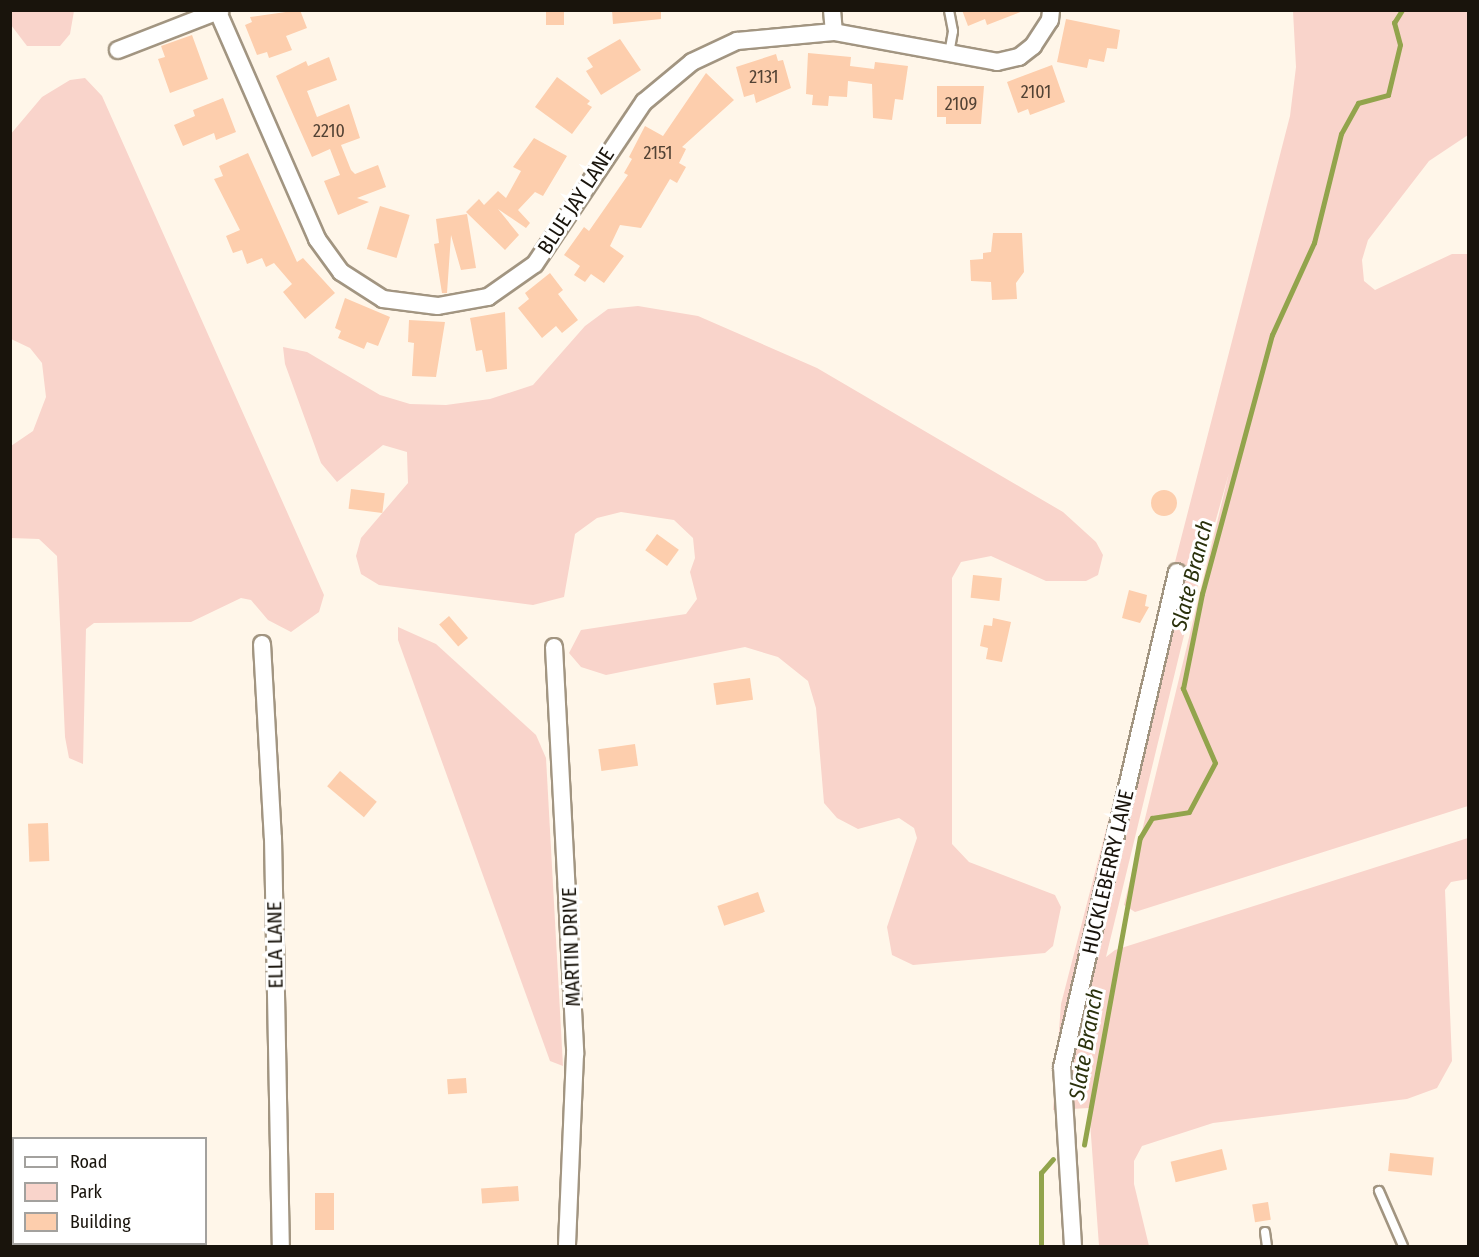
<!DOCTYPE html>
<html>
<head>
<meta charset="utf-8">
<style>
  body { margin:0 }
  #map { position:relative; width:1479px; height:1257px; overflow:hidden; background:#fff6e9; font-family:"Fira Sans Condensed",sans-serif }
  div>[style] { position:absolute }
  .green>* { inset:0; background:#f9d4cb }
  .stream>* { height:4.5px; margin:-2.25px; padding:0 2.25px; transform-origin:2.25px; border-radius:2.25px; background:#92a44c }
  .building>* { inset:0; background:#fdcead; transform-origin:0 0 }
  .round { border-radius:50% }
  .roads { filter:drop-shadow(2px 0 #a29581) drop-shadow(-2px 0 #a29581) drop-shadow(0 2px #a29581) drop-shadow(0 -2px #a29581) }
  .lane>* { height:8px; margin:-4px; padding:0 4px; transform-origin:4px; border-radius:4px; background:#fff }
  .street>* { height:16px; margin:-8px; padding:0 8px; transform-origin:8px; border-radius:8px; background:#fff }
  span { translate:-50% -50%; white-space:nowrap; text-align:center; line-height:1.15; -webkit-text-stroke:6px #fff; paint-order:stroke }
  .number-label { font-size:18px; color:#524234 }
  .number-label span { -webkit-text-stroke-width:0 }
  .street-label { font-size:21px; color:#19140c }
  .water-label { font-size:22px; color:#2a310b; font-style:italic }
  .frame { position:absolute; inset:0; border:12px solid #19140c; pointer-events:none }
  .legend { position:absolute; left:12px; top:1137px; width:195px; height:108px; box-sizing:border-box; background:#fff; border:2px solid #a3a19e; margin:0; padding:8px 10px; list-style:none; font-size:18px; color:#19140c }
  .legend li { display:flex; align-items:center; gap:12px; height:30px }
  .legend b { width:30px; border:2px solid #a3a19e }
</style>
</head>
<body>
<div id="map">
  <div class="green">
    <div style="clip-path:polygon(11px 10px,74px 11px,70px 34px,60px 46px,27px 46px,11px 25px)"></div>
    <div style="clip-path:polygon(1293px 11px,1468px 11px,1468px 135px,1429px 161px,1368px 240px,1362px 260px,1364px 281px,1375px 290px,1452px 254px,1468px 254px,1468px 806px,1135px 912px,1124px 905px,1229px 473px,1186px 627px,1106px 957px,1115px 950px,1468px 838px,1468px 879px,1451px 882px,1445px 890px,1452px 1061px,1437px 1088px,1407px 1099px,1213px 1123px,1142px 1146px,1134px 1161px,1134px 1184px,1149px 1246px,1099px 1246px,1089px 1108px,1053px 1110px,1061px 1004px,1290px 116px,1296px 67px)"></div>
    <div style="clip-path:polygon(85px 78px,102px 96px,324px 595px,319px 612px,291px 632px,268px 620px,251px 600px,241px 598px,191px 622px,94px 623px,86px 629px,83px 764px,69px 758px,65px 737px,57px 556px,39px 539px,11px 538px,11px 446px,33px 431px,46px 397px,42px 363px,30px 348px,11px 339px,10px 135px,42px 97px,70px 80px)"></div>
    <div style="clip-path:polygon(638px 306px,698px 316px,817px 368px,1063px 512px,1096px 542px,1103px 555px,1098px 575px,1086px 581px,1046px 581px,991px 556px,961px 562px,952px 578px,952px 844px,969px 862px,1055px 895px,1061px 907px,1053px 946px,1045px 953px,913px 965px,892px 955px,887px 927px,917px 838px,914px 828px,899px 818px,858px 829px,837px 818px,824px 803px,816px 708px,808px 681px,778px 657px,745px 647px,606px 675px,581px 667px,569px 653px,581px 630px,686px 614px,697px 599px,690px 572px,695px 558px,693px 538px,674px 520px,621px 512px,597px 518px,575px 534px,564px 597px,533px 605px,379px 585px,361px 574px,356px 556px,361px 538px,408px 483px,407px 452px,383px 445px,337px 482px,321px 463px,285px 364px,283px 347px,307px 352px,380px 395px,410px 404px,446px 405px,490px 399px,533px 385px,585px 326px,608px 309px)"></div>
    <div style="clip-path:polygon(398px 627px,436px 644px,536px 735px,546px 758px,563px 1066px,550px 1061px,398px 640px)"></div>
  </div>
  <div class="stream">
    <div style="left:1084px;top:1145px;width:312px;rotate:-79.7deg"></div>
    <div style="left:1140px;top:838px;width:23px;rotate:-59deg"></div>
    <div style="left:1152px;top:818px;width:37px;rotate:-9deg"></div>
    <div style="left:1189px;top:812px;width:55px;rotate:-62deg"></div>
    <div style="left:1215px;top:763px;width:81px;rotate:-113.4deg"></div>
    <div style="left:1183px;top:689px;width:97px;rotate:-78.7deg"></div>
    <div style="left:1202px;top:594px;width:268px;rotate:-74.9deg"></div>
    <div style="left:1272px;top:335px;width:101px;rotate:-65.5deg"></div>
    <div style="left:1314px;top:243px;width:112px;rotate:-76.1deg"></div>
    <div style="left:1341px;top:134px;width:35px;rotate:-61deg"></div>
    <div style="left:1358px;top:103px;width:31px;rotate:-15deg"></div>
    <div style="left:1388px;top:95px;width:51px;rotate:-76.5deg"></div>
    <div style="left:1400px;top:45px;width:23px;rotate:-105deg"></div>
    <div style="left:1394px;top:23px;width:15px;rotate:-58deg"></div>
    <div style="left:1041px;top:1246px;width:73px;rotate:-90deg"></div>
    <div style="left:1041px;top:1173px;width:18px;rotate:-49deg"></div>
  </div>
  <div class="building">
    <div style="clip-path:polygon(300px 10px,307px 28px,286px 36px,292px 50px,269px 58px,267px 52px,257px 55px,245px 25px,252px 22px,250px 17px)"></div>
    <div style="left:546px;top:10px;width:18px;height:15px"></div>
    <div style="clip-path:polygon(612px 10px,661px 10px,661px 19px,613px 24px)"></div>
    <div style="clip-path:polygon(962px 10px,1023px 10px,1023px 11px,987px 25px,985px 19px,968px 26px)"></div>
    <div style="clip-path:polygon(1066px 19px,1120px 30px,1117px 49px,1107px 48px,1104px 62px,1089px 59px,1087px 68px,1057px 62px)"></div>
    <div style="clip-path:polygon(192px 35px,208px 79px,170px 93px,158px 59px,165px 57px,161px 46px)"></div>
    <div style="clip-path:polygon(620px 39px,641px 70px,601px 95px,586px 71px,593px 67px,587px 58px)"></div>
    <div style="clip-path:polygon(808px 53px,851px 57px,850px 66px,874px 69px,875px 62px,908px 66px,903px 100px,895px 99px,892px 120px,873px 118px,872px 84px,848px 81px,847px 97px,829px 96px,828px 106px,812px 105px,813px 95px,806px 94px)"></div>
    <div style="clip-path:polygon(776px 54px,778px 61px,783px 60px,791px 88px,756px 103px,754px 94px,744px 97px,736px 67px)"></div>
    <div style="clip-path:polygon(329px 57px,337px 80px,307px 91px,317px 117px,349px 104px,360px 138px,341px 145px,351px 170px,355px 174px,378px 165px,386px 187px,357px 198px,369px 202px,338px 215px,324px 181px,340px 175px,330px 149px,312px 157px,276px 76px,306px 61px,308px 66px)"></div>
    <div style="clip-path:polygon(1052px 65px,1065px 102px,1030px 115px,1028px 109px,1018px 113px,1007px 82px)"></div>
    <div style="clip-path:polygon(706px 73px,734px 100px,682px 147px,686px 149px,679px 163px,686px 167px,677px 183px,670px 179px,641px 228px,620px 225px,610px 246px,624px 256px,604px 283px,591px 274px,585px 282px,574px 275px,580px 266px,564px 255px,584px 227px,589px 231px,628px 175px,624px 173px,632px 159px,629px 157px,645px 126px,663px 136px)"></div>
    <div style="clip-path:polygon(557px 77px,590px 101px,587px 104px,592px 107px,572px 134px,535px 107px)"></div>
    <div style="clip-path:polygon(937px 86px,984px 86px,981px 124px,946px 124px,946px 117px,937px 117px)"></div>
    <div style="clip-path:polygon(223px 98px,236px 132px,216px 140px,214px 133px,183px 146px,174px 125px,195px 116px,193px 110px)"></div>
    <div style="clip-path:polygon(534px 138px,567px 156px,543px 196px,535px 192px,518px 210px,530px 223px,526px 228px,498px 209px,519px 235px,505px 250px,466px 212px,479px 199px,484px 205px,498px 191px,506px 198px,521px 171px,513px 167px)"></div>
    <div style="clip-path:polygon(248px 153px,297px 262px,303px 258px,335px 293px,305px 319px,283px 292px,292px 284px,274px 263px,266px 267px,262px 258px,247px 264px,242px 250px,233px 253px,226px 236px,240px 230px,214px 179px,223px 176px,219px 166px)"></div>
    <div style="left:380px;top:206px;width:31px;height:45px;rotate:17deg"></div>
    <div style="clip-path:polygon(467px 214px,476px 268px,461px 270px,451px 235px,447px 293px,442px 293px,434px 244px,439px 243px,436px 219px)"></div>
    <div style="clip-path:polygon(993px 233px,1022px 233px,1024px 272px,1016px 283px,1017px 299px,992px 300px,991px 282px,971px 281px,970px 260px,983px 259px,983px 253px,991px 252px)"></div>
    <div style="clip-path:polygon(550px 273px,563px 290px,558px 294px,578px 320px,562px 333px,556px 326px,542px 338px,518px 308px,529px 299px,525px 293px)"></div>
    <div style="clip-path:polygon(345px 298px,390px 317px,378px 346px,367px 342px,364px 349px,338px 338px,341px 331px,335px 328px)"></div>
    <div style="clip-path:polygon(505px 312px,507px 369px,486px 372px,482px 350px,476px 351px,470px 318px)"></div>
    <div style="clip-path:polygon(409px 320px,445px 322px,436px 377px,412px 376px,414px 343px,408px 342px)"></div>
    <div style="left:351px;top:489px;width:34px;height:20px;rotate:7deg"></div>
    <div class="round" style="left:1151px;top:490px;width:26px;height:26px"></div>
    <div style="left:657px;top:534px;width:27px;height:20px;rotate:36deg"></div>
    <div style="left:973px;top:575px;width:29px;height:23px;rotate:6deg"></div>
    <div style="clip-path:polygon(1129px 590px,1147px 595px,1145px 606px,1149px 607px,1140px 623px,1122px 618px)"></div>
    <div style="left:449px;top:616px;width:29px;height:13px;rotate:49deg"></div>
    <div style="clip-path:polygon(993px 618px,1011px 622px,1002px 662px,986px 659px,988px 648px,980px 646px,984px 625px,992px 626px)"></div>
    <div style="left:750px;top:678px;width:22px;height:37px;rotate:82deg"></div>
    <div style="left:635px;top:744px;width:22px;height:37px;rotate:82deg"></div>
    <div style="left:340px;top:771px;width:48px;height:20px;rotate:40deg"></div>
    <div style="left:48px;top:823px;width:38px;height:20px;rotate:88deg"></div>
    <div style="left:758px;top:892px;width:21px;height:43px;rotate:71deg"></div>
    <div style="left:466px;top:1078px;width:15px;height:19px;rotate:86deg"></div>
    <div style="left:1222px;top:1149px;width:21px;height:53px;rotate:76deg"></div>
    <div style="left:1390px;top:1153px;width:44px;height:18px;rotate:6deg"></div>
    <div style="left:518px;top:1186px;width:15px;height:37px;rotate:86deg"></div>
    <div style="left:315px;top:1193px;width:19px;height:37px"></div>
    <div style="left:1268px;top:1202px;width:18px;height:16px;rotate:81deg"></div>
  </div>
  <div class="roads">
    <div class="lane">
      <div style="left:949px;top:54px;width:23px;rotate:-80deg"></div>
      <div style="left:953px;top:31px;width:21px;rotate:-101deg"></div>
      <div style="left:1379px;top:1191px;width:60px;rotate:66.4deg"></div>
      <div style="left:1265px;top:1232px;width:14px;rotate:82deg"></div>
    </div>
    <div class="street">
      <div style="left:832px;top:10px;width:22px;rotate:85deg"></div>
      <div style="left:218px;top:12px;width:248px;rotate:66.4deg"></div>
      <div style="left:317px;top:239px;width:41px;rotate:54deg"></div>
      <div style="left:341px;top:272px;width:50px;rotate:32.7deg"></div>
      <div style="left:383px;top:299px;width:55px;rotate:7.3deg"></div>
      <div style="left:438px;top:306px;width:51px;rotate:-10.2deg"></div>
      <div style="left:488px;top:297px;width:57px;rotate:-35.1deg"></div>
      <div style="left:535px;top:264px;width:195px;rotate:-56.1deg"></div>
      <div style="left:644px;top:102px;width:62px;rotate:-39.8deg"></div>
      <div style="left:692px;top:62px;width:50px;rotate:-25deg"></div>
      <div style="left:737px;top:41px;width:97px;rotate:-5.3deg"></div>
      <div style="left:834px;top:32px;width:166px;rotate:10.4deg"></div>
      <div style="left:997px;top:62px;width:23px;rotate:-13deg"></div>
      <div style="left:1019px;top:57px;width:18px;rotate:-38deg"></div>
      <div style="left:1033px;top:46px;width:31px;rotate:-57deg"></div>
      <div style="left:1050px;top:20px;width:10px;rotate:-84deg"></div>
      <div style="left:118px;top:50px;width:110px;rotate:-21.2deg"></div>
      <div style="left:262px;top:644px;width:194px;rotate:86.8deg"></div>
      <div style="left:273px;top:838px;width:408px;rotate:88.9deg"></div>
      <div style="left:554px;top:647px;width:408px;rotate:87deg"></div>
      <div style="left:575px;top:1054px;width:192px;rotate:92.4deg"></div>
      <div style="left:1073px;top:1246px;width:179px;rotate:-93.5deg"></div>
      <div style="left:1062px;top:1067px;width:508px;rotate:-76.92deg"></div>
    </div>
  </div>
  <div class="number-label">
    <span style="left:764px;top:77px">2131</span>
    <span style="left:1036px;top:92px">2101</span>
    <span style="left:961px;top:104px">2109</span>
    <span style="left:329px;top:131px">2210</span>
    <span style="left:658px;top:153px">2151</span>
  </div>
  <div class="street-label">
    <span style="left:576px;top:201px;rotate:-57deg">BLUE JAY LANE</span>
    <span style="left:1108px;top:872px;rotate:-77deg">HUCKLEBERRY LANE</span>
    <span style="left:275px;top:945px;rotate:-91deg">ELLA LANE</span>
    <span style="left:571px;top:947px;rotate:-92deg">MARTIN DRIVE</span>
  </div>
  <div class="water-label">
    <span style="left:1192px;top:575px;rotate:-76deg">Slate Branch</span>
    <span style="left:1086px;top:1044px;rotate:-80deg">Slate Branch</span>
  </div>
  <div class="frame"></div>
  <ul class="legend">
  <li><b style="height:8px;background:#fff"></b>Road</li>
  <li><b style="height:16px;background:#f9d4cb"></b>Park</li>
  <li><b style="height:16px;background:#fdcead"></b>Building</li>
  </ul>
</div>
</body>
</html>
